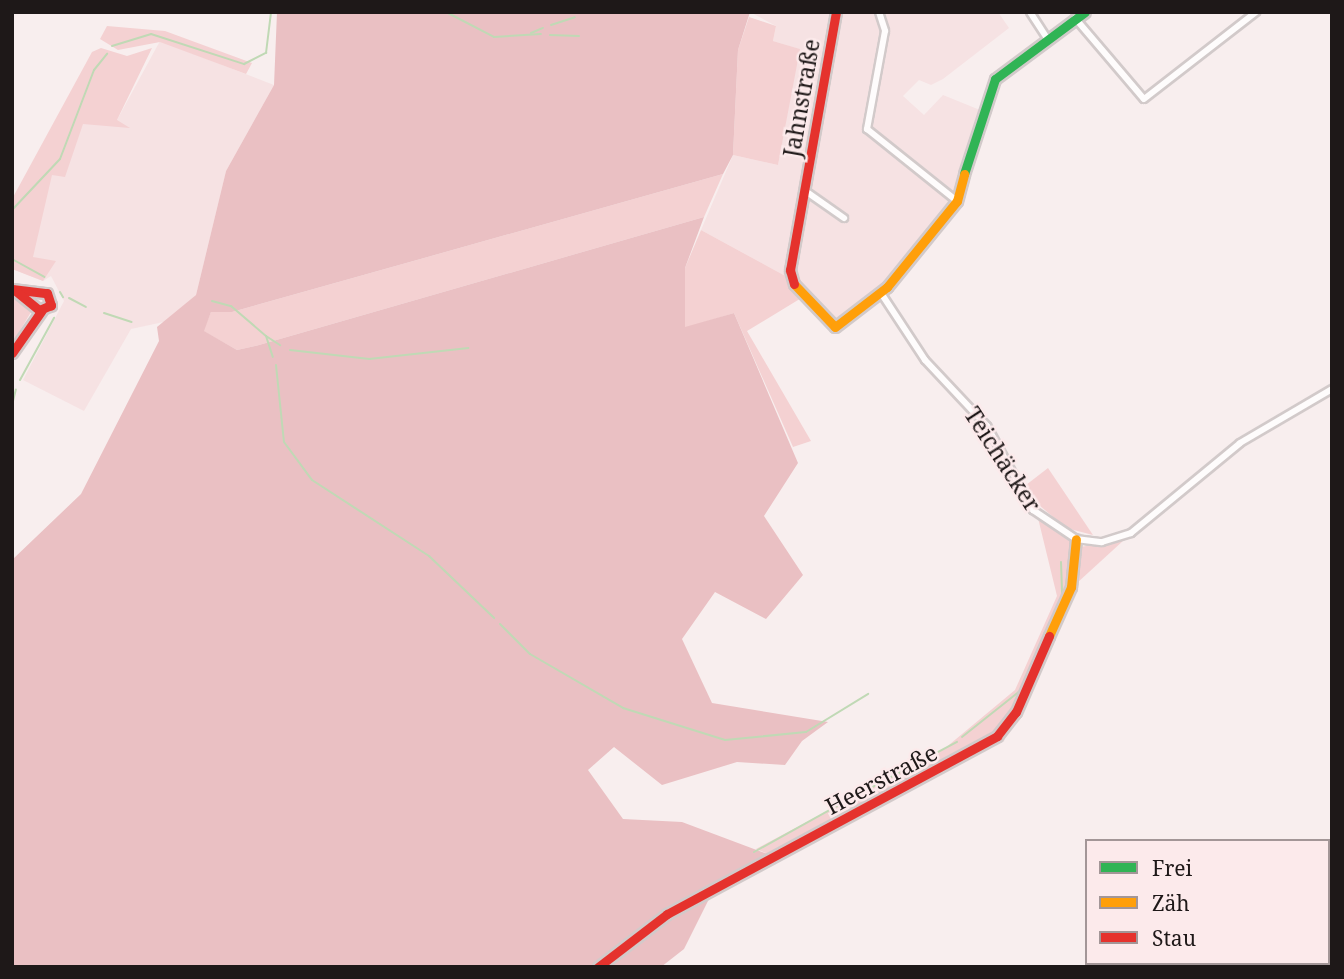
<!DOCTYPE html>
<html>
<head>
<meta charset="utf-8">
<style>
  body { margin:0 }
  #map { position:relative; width:1344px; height:979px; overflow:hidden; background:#f8eeee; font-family:"Noto Serif",serif }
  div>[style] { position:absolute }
  .built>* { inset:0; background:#f6e2e3 }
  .green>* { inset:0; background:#f4d1d2 }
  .forest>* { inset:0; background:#eac0c3 }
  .stream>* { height:2px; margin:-1px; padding:0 1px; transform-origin:1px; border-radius:1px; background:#c0d9b5 }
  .roads { filter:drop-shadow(2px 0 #d2caca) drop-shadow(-2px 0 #d2caca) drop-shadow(0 2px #d2caca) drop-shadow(0 -2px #d2caca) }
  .street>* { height:6px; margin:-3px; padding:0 3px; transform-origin:3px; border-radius:3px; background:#fefcfc }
  .fast>* { height:9px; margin:-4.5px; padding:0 4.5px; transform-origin:4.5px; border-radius:4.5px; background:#30b455 }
  .slow>* { height:9px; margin:-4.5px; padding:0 4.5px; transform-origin:4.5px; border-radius:4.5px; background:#ff9f0a }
  .jam>* { height:9px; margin:-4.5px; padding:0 4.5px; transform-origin:4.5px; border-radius:4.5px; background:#e5322d }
  span { translate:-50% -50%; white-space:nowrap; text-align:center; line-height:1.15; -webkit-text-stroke:5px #fceaeb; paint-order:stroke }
  .street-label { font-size:23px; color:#1e1818 }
  .frame { position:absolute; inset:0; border:14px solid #1e1818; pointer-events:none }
  .legend { position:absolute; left:1085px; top:839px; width:245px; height:126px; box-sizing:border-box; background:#fceaeb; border:2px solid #a39697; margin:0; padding:9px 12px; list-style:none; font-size:21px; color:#1e1818 }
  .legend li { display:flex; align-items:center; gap:14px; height:35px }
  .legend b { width:35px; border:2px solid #a39697 }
</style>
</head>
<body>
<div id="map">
  <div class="built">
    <div style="clip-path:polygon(750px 12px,998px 12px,1009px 28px,943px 79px,931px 85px,919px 80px,903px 96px,924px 115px,943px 95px,980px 110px,962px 193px,907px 264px,835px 327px,791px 279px,701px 230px,733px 155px,778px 165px,799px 49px,773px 41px,776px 26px)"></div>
    <div style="clip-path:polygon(160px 41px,274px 85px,226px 171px,196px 295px,173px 320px,131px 329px,84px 411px,23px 380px,64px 301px,51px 276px,43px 281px,12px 269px,12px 222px,90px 106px,117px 120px)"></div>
  </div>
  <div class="green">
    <div style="clip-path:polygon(749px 17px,776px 26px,773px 41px,800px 49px,778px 165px,733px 155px,738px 50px)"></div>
    <div style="clip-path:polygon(107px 26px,165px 31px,252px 63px,246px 74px,160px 42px,118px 50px,100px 39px)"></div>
    <div style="clip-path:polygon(101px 48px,127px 56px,152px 48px,117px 120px,130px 128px,83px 124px,65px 177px,52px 175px,33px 257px,56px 261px,43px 281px,12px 269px,12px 199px,92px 52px)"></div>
    <div style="clip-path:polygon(723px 174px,704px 217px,259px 345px,237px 350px,203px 331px,211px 312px,232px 312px)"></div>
    <div style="clip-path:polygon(701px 230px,791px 279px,803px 297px,747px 331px,811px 441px,793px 447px,734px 313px,685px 328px,685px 268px)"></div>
    <div style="clip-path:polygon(12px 292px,31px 312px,12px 344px)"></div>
    <div style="clip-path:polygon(1048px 468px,1093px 535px,1066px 528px,1039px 505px,1026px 485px)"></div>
    <div style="clip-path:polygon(1037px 514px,1076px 539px,1074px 578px,1031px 679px,997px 736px,773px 856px,756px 849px,944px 749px,1015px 690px,1057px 596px)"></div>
    <div style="clip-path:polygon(1124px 540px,1077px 583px,1080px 547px)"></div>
  </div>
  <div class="forest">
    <div style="clip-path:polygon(277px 12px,750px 12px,738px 50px,733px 155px,723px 174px,232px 312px,211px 312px,204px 331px,237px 350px,259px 345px,704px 217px,685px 268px,685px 327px,734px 313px,798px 463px,764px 516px,803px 575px,766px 619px,715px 592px,682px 639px,712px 703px,828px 722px,802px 741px,785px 765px,737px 762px,662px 785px,614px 747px,588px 770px,623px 819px,682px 822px,773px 856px,714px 889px,684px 949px,661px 967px,12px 967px,12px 560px,81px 494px,159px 341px,157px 327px,196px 295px,226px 171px,274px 85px)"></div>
  </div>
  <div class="stream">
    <div style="left:446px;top:12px;width:54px;rotate:27.5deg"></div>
    <div style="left:494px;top:37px;width:47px;rotate:-3.7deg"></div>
    <div style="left:551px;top:25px;width:25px;rotate:-18deg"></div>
    <div style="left:531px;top:33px;width:13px;rotate:-23deg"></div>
    <div style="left:550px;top:35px;width:29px;rotate:2deg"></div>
    <div style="left:112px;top:46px;width:41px;rotate:-17.1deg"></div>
    <div style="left:151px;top:34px;width:98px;rotate:17.9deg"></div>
    <div style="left:244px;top:64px;width:25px;rotate:-27deg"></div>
    <div style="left:266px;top:53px;width:41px;rotate:-83deg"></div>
    <div style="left:12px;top:210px;width:70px;rotate:-46.7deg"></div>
    <div style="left:60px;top:159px;width:95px;rotate:-69.1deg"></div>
    <div style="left:94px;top:70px;width:21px;rotate:-51deg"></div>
    <div style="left:12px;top:259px;width:37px;rotate:29deg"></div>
    <div style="left:60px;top:292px;width:6px;rotate:59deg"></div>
    <div style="left:69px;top:298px;width:19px;rotate:28deg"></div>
    <div style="left:212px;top:301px;width:20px;rotate:15deg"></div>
    <div style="left:231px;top:306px;width:46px;rotate:40.6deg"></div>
    <div style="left:266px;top:336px;width:22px;rotate:72deg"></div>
    <div style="left:104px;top:313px;width:29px;rotate:18deg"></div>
    <div style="left:266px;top:336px;width:17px;rotate:33deg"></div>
    <div style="left:290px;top:350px;width:80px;rotate:6.5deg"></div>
    <div style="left:369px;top:359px;width:100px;rotate:-6.3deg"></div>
    <div style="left:276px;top:365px;width:77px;rotate:84.1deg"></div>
    <div style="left:284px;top:442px;width:47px;rotate:53.6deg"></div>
    <div style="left:312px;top:480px;width:140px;rotate:33deg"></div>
    <div style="left:429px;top:556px;width:90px;rotate:43.6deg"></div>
    <div style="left:20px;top:380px;width:71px;rotate:-61.3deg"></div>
    <div style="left:12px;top:405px;width:16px;rotate:-76deg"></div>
    <div style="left:1061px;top:562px;width:31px;rotate:88deg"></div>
    <div style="left:500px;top:624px;width:42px;rotate:45deg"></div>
    <div style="left:530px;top:654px;width:108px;rotate:30.1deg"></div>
    <div style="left:623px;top:708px;width:107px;rotate:17.4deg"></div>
    <div style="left:725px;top:740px;width:81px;rotate:-5.6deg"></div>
    <div style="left:806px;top:732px;width:73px;rotate:-31.5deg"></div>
    <div style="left:962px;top:737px;width:75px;rotate:-38.5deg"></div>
    <div style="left:859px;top:794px;width:111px;rotate:-28deg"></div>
    <div style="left:754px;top:852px;width:113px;rotate:-29.1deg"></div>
  </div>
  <div class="roads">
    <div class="street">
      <div style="left:879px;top:12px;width:20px;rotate:72deg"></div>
      <div style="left:885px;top:31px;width:100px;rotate:100.4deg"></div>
      <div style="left:867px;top:129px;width:115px;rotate:38.7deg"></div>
      <div style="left:1030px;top:12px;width:30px;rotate:57deg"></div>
      <div style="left:1075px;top:18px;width:106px;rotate:49.6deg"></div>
      <div style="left:1144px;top:99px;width:142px;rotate:-37.8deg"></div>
      <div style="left:804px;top:190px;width:49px;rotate:35deg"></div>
      <div style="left:881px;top:293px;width:80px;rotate:56.7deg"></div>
      <div style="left:925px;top:360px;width:91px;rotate:46.8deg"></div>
      <div style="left:987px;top:426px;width:96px;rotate:61.3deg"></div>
      <div style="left:1033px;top:510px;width:52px;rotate:34deg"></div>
      <div style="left:1076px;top:539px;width:26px;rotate:7deg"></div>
      <div style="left:1102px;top:542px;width:30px;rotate:-17deg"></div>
      <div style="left:1131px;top:533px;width:141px;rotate:-39.5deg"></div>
      <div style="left:1240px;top:443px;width:107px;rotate:-30.4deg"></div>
    </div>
    <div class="fast">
      <div style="left:964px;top:174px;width:100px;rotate:-71.9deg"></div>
      <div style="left:995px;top:79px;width:112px;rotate:-36.7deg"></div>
    </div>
    <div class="slow">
      <div style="left:794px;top:284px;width:59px;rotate:46.4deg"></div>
      <div style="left:835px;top:327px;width:66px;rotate:-37.6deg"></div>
      <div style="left:887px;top:287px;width:111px;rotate:-50.9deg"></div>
      <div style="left:957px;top:201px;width:28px;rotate:-75deg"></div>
      <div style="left:1049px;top:636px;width:54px;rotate:-65.8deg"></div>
      <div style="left:1071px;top:587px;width:48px;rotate:-84.1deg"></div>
    </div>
    <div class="jam">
      <div style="left:794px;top:284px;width:15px;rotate:-106deg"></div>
      <div style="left:790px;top:270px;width:262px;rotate:-79.9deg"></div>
      <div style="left:12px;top:289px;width:35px;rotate:7deg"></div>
      <div style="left:47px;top:293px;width:13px;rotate:72deg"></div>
      <div style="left:51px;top:305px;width:13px;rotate:157deg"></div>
      <div style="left:39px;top:310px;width:32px;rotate:-141deg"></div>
      <div style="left:12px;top:353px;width:52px;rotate:-55.1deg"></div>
      <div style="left:598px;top:967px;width:87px;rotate:-37.5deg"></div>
      <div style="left:667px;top:914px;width:375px;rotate:-28.3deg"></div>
      <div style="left:997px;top:736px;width:31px;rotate:-52deg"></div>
      <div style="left:1016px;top:712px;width:83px;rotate:-66.5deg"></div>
    </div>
  </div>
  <div class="street-label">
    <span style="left:801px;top:98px;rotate:-80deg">Jahnstraße</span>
    <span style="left:1003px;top:459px;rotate:57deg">Teichäcker</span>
    <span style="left:881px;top:779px;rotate:-28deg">Heerstraße</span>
  </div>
  <div class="frame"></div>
  <ul class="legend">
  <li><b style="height:9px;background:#30b455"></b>Frei</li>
  <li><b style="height:9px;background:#ff9f0a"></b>Zäh</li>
  <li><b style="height:9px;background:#e5322d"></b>Stau</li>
  </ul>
</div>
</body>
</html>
